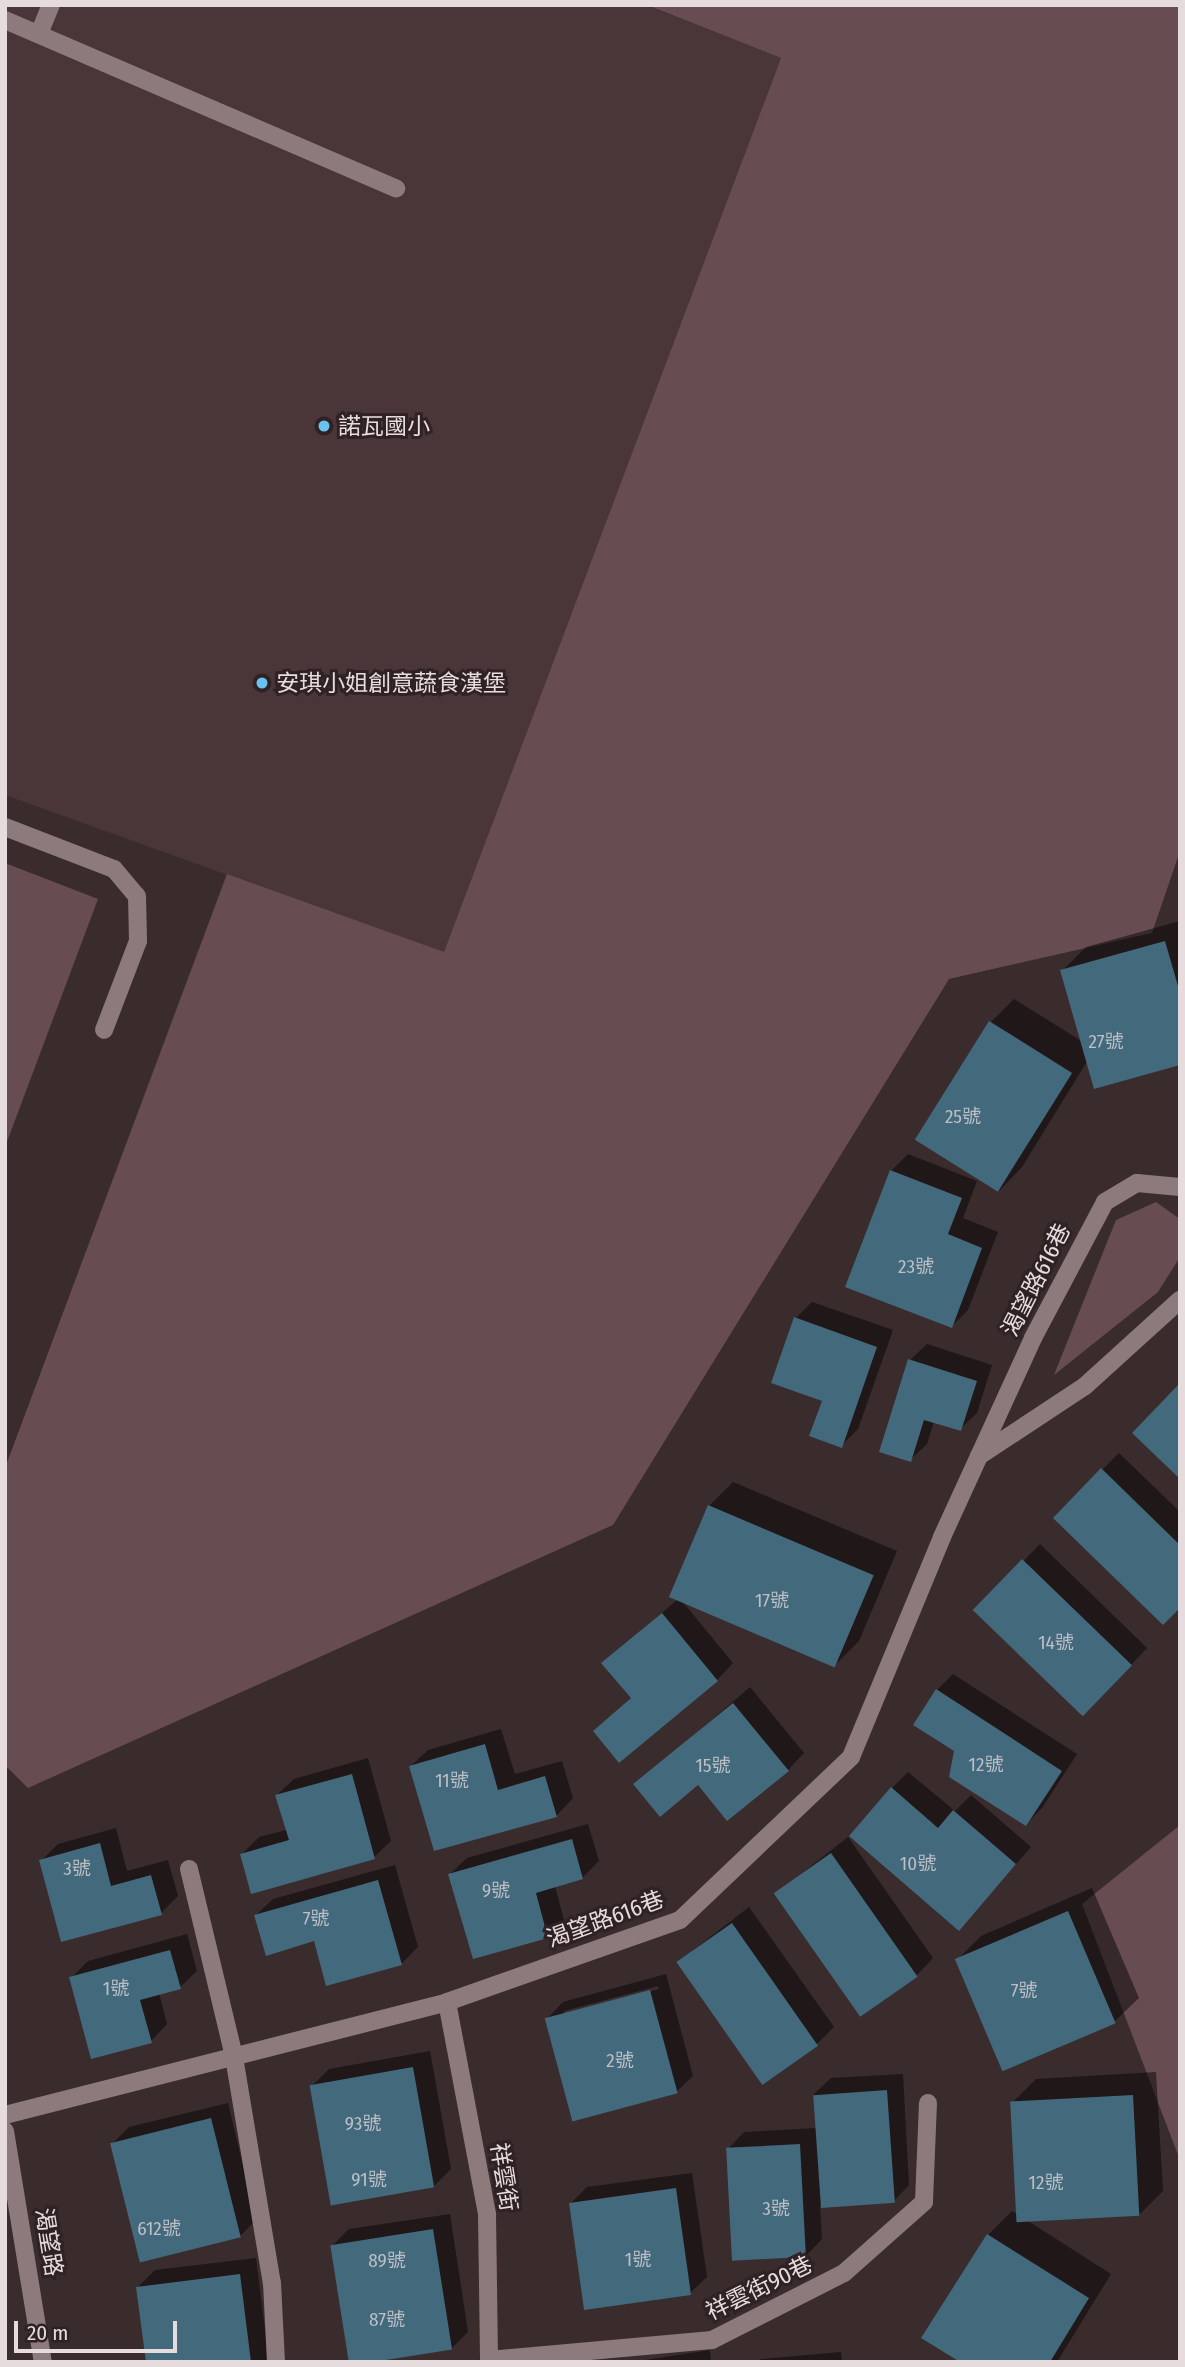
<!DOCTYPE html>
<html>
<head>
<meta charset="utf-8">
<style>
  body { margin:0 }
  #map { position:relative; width:1185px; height:2367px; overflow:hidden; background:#3a2b2d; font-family:"Fira Sans Condensed","Noto Sans TC",sans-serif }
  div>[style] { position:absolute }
  .built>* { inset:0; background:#4a3538 }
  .green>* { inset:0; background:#674d51 }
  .shadow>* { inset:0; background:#0007 }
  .building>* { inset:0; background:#43697d; transform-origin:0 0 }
  .minor>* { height:18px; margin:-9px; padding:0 9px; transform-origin:9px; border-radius:9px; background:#8d7a7d }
  .dots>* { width:19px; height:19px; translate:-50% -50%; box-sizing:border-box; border:4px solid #2f2124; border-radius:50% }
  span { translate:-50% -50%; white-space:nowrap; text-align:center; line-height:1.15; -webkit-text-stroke:6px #2f2124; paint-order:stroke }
  .number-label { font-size:19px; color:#bdbfc5 }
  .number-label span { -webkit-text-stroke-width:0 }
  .poi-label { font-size:23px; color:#e6dcdd }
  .left { translate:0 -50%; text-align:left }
  .street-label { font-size:23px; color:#e6dcdd }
  .frame { position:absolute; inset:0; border:7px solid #e6dcdd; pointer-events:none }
  .scale { position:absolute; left:14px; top:2321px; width:163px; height:32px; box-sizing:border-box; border:4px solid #e6dcdd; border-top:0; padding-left:9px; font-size:21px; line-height:24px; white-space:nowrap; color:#e6dcdd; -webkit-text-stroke:5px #2f2124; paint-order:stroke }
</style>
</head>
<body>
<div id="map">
  <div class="built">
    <div style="clip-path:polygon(5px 5px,646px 5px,781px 58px,444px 953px,5px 795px)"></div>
  </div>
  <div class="green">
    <div style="clip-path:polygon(647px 5px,1180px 5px,1180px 851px,1152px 933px,949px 979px,613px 1525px,28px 1788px,5px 1765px,5px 1468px,227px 874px,444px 952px,781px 58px)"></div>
    <div style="clip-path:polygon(5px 863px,98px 899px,5px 1147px)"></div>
    <div style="clip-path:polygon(1156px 1202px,1180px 1219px,1180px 1257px,1158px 1292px,1054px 1375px,1116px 1220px)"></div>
    <div style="clip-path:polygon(1180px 1825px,1180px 2160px,1082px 1904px)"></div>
  </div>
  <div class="shadow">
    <div style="clip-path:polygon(1180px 921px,1180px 1063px,1088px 1060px,1022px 1167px,999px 1191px,990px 1023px,1014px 999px,1083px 1042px,1062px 971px,1086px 947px)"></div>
    <div style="clip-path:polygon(908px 1154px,977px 1181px,963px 1218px,998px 1232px,968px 1310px,952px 1326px,891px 1171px)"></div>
    <div style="clip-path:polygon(812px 1302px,893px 1330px,858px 1429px,841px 1446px,796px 1318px)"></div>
    <div style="clip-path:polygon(927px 1344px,992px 1365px,977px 1413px,960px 1429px,934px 1421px,927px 1444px,910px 1460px,910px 1360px)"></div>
    <div style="clip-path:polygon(1119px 1453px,1180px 1512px,1180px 1606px,1102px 1470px)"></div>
    <div style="clip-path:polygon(733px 1482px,897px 1551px,859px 1641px,835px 1665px,682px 1601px,733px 1663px,717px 1680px,595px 1731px,632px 1697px,604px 1663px,678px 1599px,672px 1596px,709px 1506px)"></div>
    <div style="clip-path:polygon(1040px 1544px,1147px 1648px,1101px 1697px,976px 1610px)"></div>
    <div style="clip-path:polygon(953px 1674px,1077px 1754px,1042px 1808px,1026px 1824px,956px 1750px,937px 1690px)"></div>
    <div style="clip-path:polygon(750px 1687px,804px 1753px,788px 1770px,699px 1783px,636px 1785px)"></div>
    <div style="clip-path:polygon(501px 1729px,515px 1774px,562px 1761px,573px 1798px,557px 1815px,435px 1849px,411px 1766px,428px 1750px)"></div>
    <div style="clip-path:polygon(368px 1758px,391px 1841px,374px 1857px,242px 1854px,259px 1837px,287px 1830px,277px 1795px,294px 1779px)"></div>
    <div style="clip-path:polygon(908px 1772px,955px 1811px,971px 1795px,1031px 1847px,959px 1929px,892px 1788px)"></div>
    <div style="clip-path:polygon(588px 1824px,599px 1861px,582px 1878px,555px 1886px,564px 1920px,547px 1936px,450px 1874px,467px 1858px)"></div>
    <div style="clip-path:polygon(116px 1828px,127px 1871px,168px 1860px,178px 1896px,161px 1913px,41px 1861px,58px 1844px)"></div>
    <div style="clip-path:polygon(848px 1837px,933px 1958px,917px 1975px,777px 1893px)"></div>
    <div style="clip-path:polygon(395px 1865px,418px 1947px,402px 1963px,327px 1984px,315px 1939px,256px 1915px,273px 1899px)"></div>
    <div style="clip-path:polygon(1092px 1888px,1139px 1998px,1115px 2021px,1004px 2069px,957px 1960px,981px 1936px)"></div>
    <div style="clip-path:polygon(749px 1907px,834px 2027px,817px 2044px,678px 1962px)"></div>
    <div style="clip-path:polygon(187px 1934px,197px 1971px,180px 1987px,159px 1993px,167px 2024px,151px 2041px,71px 1978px,88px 1961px)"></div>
    <div style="clip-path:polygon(evenodd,666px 1974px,693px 2076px,676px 2092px,547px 2019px,563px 2002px,666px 1974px,658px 1986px,659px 1989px,564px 2015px,564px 2011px,658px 1986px)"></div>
    <div style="clip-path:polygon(430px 2051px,451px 2169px,434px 2186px,312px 2086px,329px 2069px)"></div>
    <div style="clip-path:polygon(1156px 2072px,1163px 2191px,1140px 2214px,1028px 2221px,1111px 2274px,1057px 2362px,963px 2362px,924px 2337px,988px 2235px,1012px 2211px,1020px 2216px,1012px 2103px,1036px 2079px)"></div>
    <div style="clip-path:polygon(903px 2074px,909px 2185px,893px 2202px,820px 2205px,822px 2239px,806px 2256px,728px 2149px,744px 2132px,816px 2128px,814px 2094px,831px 2078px)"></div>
    <div style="clip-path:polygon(228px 2103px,256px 2220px,240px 2236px,112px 2144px,129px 2127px)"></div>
    <div style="clip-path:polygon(692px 2173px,707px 2277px,690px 2293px,570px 2204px,587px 2187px)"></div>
    <div style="clip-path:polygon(450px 2214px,468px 2332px,451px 2349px,350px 2362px,332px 2246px,349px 2229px)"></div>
    <div style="clip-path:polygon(256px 2258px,269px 2362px,147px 2362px,138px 2287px,155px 2270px)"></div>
    <div style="clip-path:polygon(710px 2350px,711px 2362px,632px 2362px)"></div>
    <div style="clip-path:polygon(841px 2352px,842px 2362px,758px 2362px,761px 2359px)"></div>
  </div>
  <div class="building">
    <div style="clip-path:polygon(1165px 941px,1180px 993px,1180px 1065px,1094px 1089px,1060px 970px)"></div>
    <div style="left:989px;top:1021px;width:98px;height:140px;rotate:32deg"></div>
    <div style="clip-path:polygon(890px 1170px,962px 1198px,948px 1234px,982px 1248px,952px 1328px,845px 1287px)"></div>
    <div style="clip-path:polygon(794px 1317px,877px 1347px,842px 1448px,809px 1436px,822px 1401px,771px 1383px)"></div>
    <div style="clip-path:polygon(908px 1359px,977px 1381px,961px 1431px,924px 1420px,911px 1462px,879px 1452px)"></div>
    <div style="clip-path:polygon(1180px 1383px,1180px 1479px,1132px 1433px)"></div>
    <div style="clip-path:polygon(1101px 1468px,1180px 1545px,1180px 1608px,1163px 1625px,1053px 1518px)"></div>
    <div style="left:708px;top:1505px;width:180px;height:100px;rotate:23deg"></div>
    <div style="left:1022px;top:1559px;width:153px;height:71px;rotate:44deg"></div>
    <div style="clip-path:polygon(662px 1613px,718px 1681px,619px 1763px,593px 1731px,631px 1698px,601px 1663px)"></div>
    <div style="clip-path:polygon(936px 1689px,1062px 1771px,1026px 1826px,949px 1777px,954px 1751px,913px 1725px)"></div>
    <div style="clip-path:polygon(733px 1703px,789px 1771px,727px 1821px,698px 1785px,660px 1817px,633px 1784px)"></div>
    <div style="clip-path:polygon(485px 1744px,498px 1790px,545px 1776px,557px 1817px,434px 1851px,409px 1766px)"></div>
    <div style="clip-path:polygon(352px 1774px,375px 1859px,251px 1894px,240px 1854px,289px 1840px,275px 1795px)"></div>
    <div style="clip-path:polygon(891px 1787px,938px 1828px,953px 1810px,1016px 1864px,959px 1931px,849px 1836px)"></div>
    <div style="clip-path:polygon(572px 1839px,583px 1879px,536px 1893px,548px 1938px,473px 1959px,448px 1874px)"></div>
    <div style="clip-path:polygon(100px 1843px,111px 1886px,151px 1875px,162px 1915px,61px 1942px,39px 1860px)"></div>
    <div style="left:831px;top:1853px;width:151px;height:70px;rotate:55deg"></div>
    <div style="clip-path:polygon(378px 1880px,402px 1965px,326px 1986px,314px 1941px,266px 1956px,254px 1915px)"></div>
    <div style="left:1068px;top:1911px;width:122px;height:123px;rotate:67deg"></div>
    <div style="left:732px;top:1923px;width:150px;height:68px;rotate:55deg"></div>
    <div style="clip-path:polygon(170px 1950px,181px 1989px,140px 2000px,152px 2043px,91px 2059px,69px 1977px)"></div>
    <div style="left:650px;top:1990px;width:107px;height:109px;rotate:75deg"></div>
    <div style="left:413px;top:2067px;width:122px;height:105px;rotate:80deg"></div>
    <div style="left:887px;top:2090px;width:113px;height:74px;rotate:86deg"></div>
    <div style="left:1133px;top:2095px;width:121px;height:123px;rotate:87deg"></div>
    <div style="left:211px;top:2118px;width:123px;height:104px;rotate:76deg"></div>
    <div style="left:800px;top:2144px;width:113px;height:74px;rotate:87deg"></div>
    <div style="left:676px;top:2188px;width:108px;height:108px;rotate:82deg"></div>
    <div style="left:433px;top:2229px;width:122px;height:104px;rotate:81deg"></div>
    <div style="clip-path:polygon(987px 2234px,1089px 2298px,1050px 2362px,960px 2362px,921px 2338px)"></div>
    <div style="clip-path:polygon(240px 2274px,251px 2362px,146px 2362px,136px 2287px)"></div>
  </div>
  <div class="minor">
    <div style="left:5px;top:20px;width:426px;rotate:23.3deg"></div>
    <div style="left:39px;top:34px;width:31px;rotate:-68deg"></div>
    <div style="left:5px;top:827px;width:117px;rotate:21.1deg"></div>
    <div style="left:114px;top:869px;width:35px;rotate:50deg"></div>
    <div style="left:137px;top:896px;width:45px;rotate:88.7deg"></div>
    <div style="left:138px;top:941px;width:95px;rotate:110.9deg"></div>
    <div style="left:979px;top:1456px;width:127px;rotate:-33.4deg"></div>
    <div style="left:1085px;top:1386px;width:128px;rotate:-42.2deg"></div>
    <div style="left:189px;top:1869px;width:193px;rotate:76.5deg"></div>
    <div style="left:234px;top:2057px;width:229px;rotate:80.5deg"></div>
    <div style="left:272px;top:2283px;width:79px;rotate:87.1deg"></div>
    <div style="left:447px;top:2002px;width:216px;rotate:79.3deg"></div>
    <div style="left:487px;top:2214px;width:148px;rotate:89.2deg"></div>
    <div style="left:5px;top:2115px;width:456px;rotate:-14.3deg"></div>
    <div style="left:447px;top:2002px;width:247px;rotate:-19.4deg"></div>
    <div style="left:680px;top:1920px;width:236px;rotate:-43.6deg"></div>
    <div style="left:851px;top:1757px;width:238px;rotate:-67.5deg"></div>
    <div style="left:942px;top:1537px;width:219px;rotate:-65.4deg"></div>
    <div style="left:1033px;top:1338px;width:154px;rotate:-62.1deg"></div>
    <div style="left:1105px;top:1202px;width:37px;rotate:-31deg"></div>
    <div style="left:1137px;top:1183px;width:43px;rotate:5.3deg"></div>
    <div style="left:5px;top:2131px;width:234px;rotate:80.7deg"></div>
    <div style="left:489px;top:2360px;width:224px;rotate:-5.1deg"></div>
    <div style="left:712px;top:2340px;width:148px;rotate:-26.9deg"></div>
    <div style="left:844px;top:2273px;width:107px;rotate:-41.6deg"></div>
    <div style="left:924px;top:2202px;width:99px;rotate:-87.7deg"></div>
  </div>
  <div class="dots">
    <div style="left:324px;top:426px;background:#69c3f1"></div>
    <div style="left:262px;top:683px;background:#69c3f1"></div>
  </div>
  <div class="number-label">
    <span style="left:1106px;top:1042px">27號</span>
    <span style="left:963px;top:1117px">25號</span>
    <span style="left:916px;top:1267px">23號</span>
    <span style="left:772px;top:1601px">17號</span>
    <span style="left:1056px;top:1643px">14號</span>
    <span style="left:986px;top:1765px">12號</span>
    <span style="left:713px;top:1766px">15號</span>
    <span style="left:452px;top:1781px">11號</span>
    <span style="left:918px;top:1864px">10號</span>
    <span style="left:77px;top:1869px">3號</span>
    <span style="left:496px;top:1891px">9號</span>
    <span style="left:316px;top:1919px">7號</span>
    <span style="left:116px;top:1989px">1號</span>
    <span style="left:1024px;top:1991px">7號</span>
    <span style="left:620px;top:2061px">2號</span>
    <span style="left:363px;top:2124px">93號</span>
    <span style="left:369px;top:2180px">91號</span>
    <span style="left:1046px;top:2183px">12號</span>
    <span style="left:776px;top:2209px">3號</span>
    <span style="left:159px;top:2229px">612號</span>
    <span style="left:638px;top:2260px">1號</span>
    <span style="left:387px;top:2261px">89號</span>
    <span style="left:387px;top:2320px">87號</span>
  </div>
  <div class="poi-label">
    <span class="left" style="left:338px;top:426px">諾瓦國小</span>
    <span class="left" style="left:276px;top:683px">安琪小姐創意蔬食漢堡</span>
  </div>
  <div class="street-label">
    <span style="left:1036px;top:1280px;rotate:-63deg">渴望路616巷</span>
    <span style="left:605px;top:1919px;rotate:-20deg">渴望路616巷</span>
    <span style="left:504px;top:2177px;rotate:81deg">祥雲街</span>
    <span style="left:49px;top:2242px;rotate:81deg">渴望路</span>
    <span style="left:759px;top:2288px;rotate:-26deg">祥雲街90巷</span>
  </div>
  <div class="frame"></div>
  <div class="scale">20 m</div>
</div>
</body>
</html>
